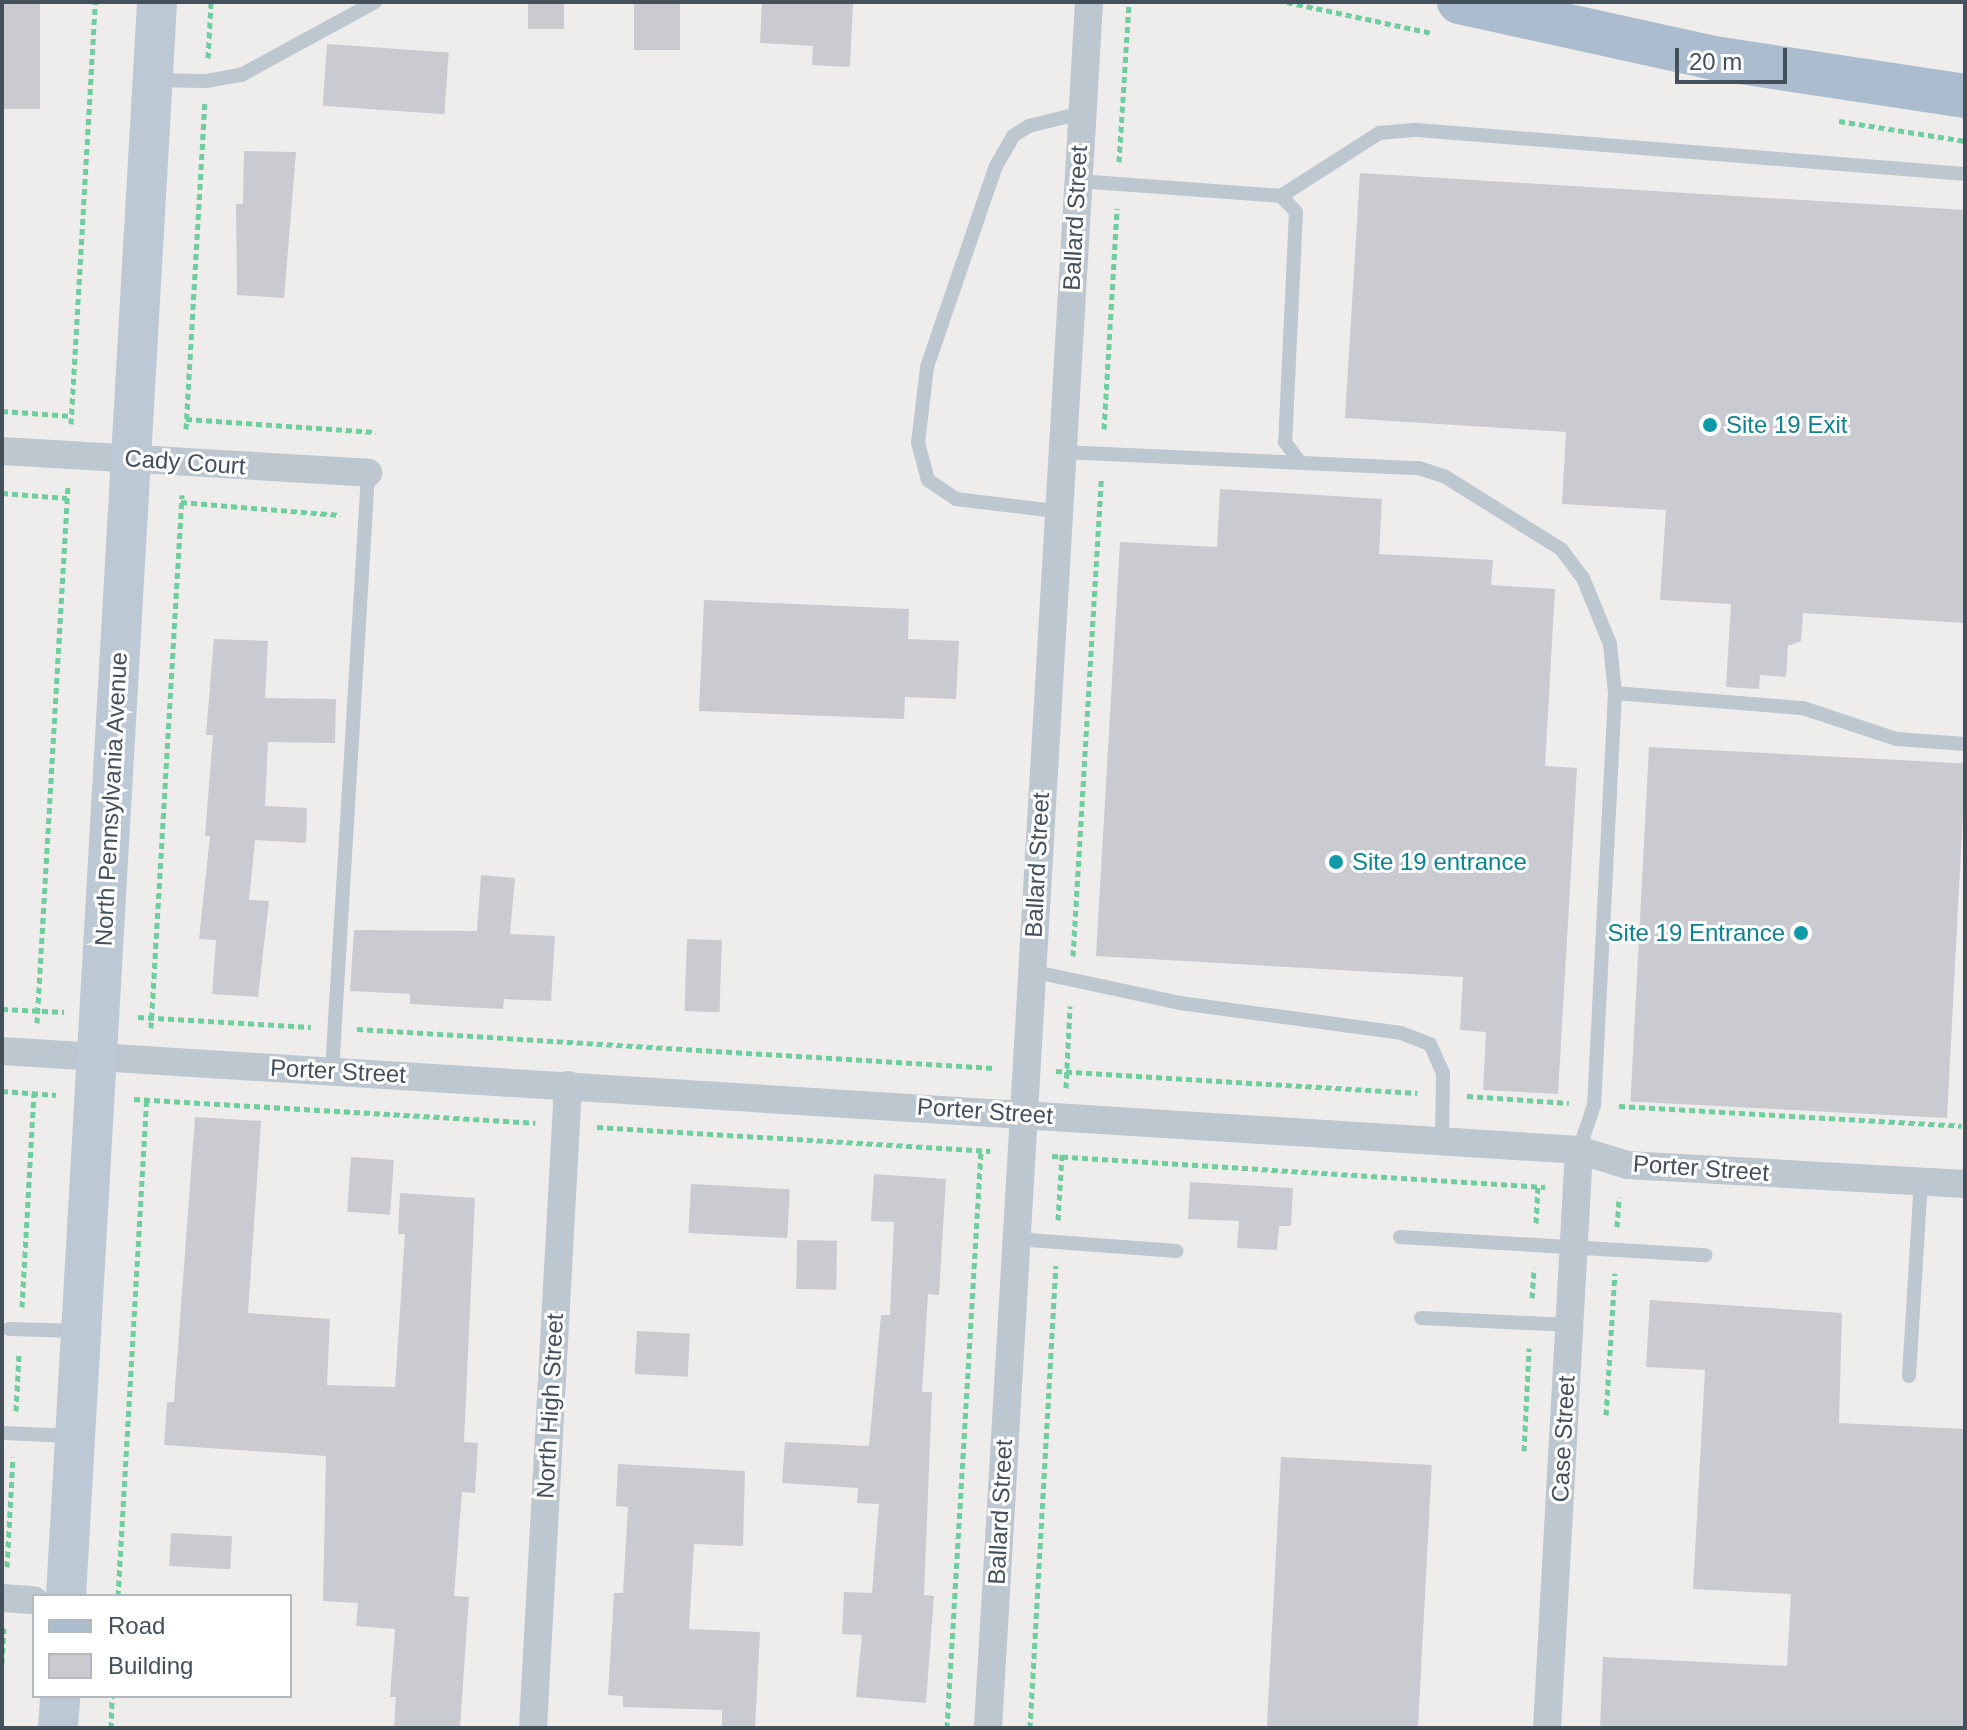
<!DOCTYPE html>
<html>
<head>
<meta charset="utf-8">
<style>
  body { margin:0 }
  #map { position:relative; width:1967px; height:1730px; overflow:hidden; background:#efecec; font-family:Arial,sans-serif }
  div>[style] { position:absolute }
  .building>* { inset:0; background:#c9cbd1; transform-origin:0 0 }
  .path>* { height:5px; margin-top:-2.5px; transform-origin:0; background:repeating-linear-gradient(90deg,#6fce9e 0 6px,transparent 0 10px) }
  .lane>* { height:14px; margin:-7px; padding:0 7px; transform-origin:7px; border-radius:7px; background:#bcc7cf }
  .street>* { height:28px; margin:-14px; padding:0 14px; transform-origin:14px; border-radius:14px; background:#bcc7cf }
  .secondary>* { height:40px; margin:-20px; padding:0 20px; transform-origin:20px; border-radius:20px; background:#bcc8d4 }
  .primary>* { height:44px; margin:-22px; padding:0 22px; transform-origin:22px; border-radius:22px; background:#aabccd }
  .dots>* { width:22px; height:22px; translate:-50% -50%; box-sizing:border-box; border:4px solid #fff; border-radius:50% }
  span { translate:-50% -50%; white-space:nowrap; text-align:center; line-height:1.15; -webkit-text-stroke:6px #fff; paint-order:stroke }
  .street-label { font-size:24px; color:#44505a }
  .culture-label { font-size:24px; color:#0d838f }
  .left { translate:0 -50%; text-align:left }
  .right { translate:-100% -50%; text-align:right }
  .frame { position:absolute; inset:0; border:4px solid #44505a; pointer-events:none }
  .legend { position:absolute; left:32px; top:1594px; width:260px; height:104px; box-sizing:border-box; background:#fff; border:2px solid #b4b9bd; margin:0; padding:10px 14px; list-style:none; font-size:24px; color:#44505a }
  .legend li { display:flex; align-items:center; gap:16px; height:40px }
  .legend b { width:40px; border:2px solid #b4b9bd }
  .scale { position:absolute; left:1675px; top:48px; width:112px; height:36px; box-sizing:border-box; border:4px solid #44505a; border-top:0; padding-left:10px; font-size:24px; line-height:28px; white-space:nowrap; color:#44505a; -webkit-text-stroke:6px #fff; paint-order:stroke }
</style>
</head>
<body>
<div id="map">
  <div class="building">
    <div style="left:2px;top:2px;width:38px;height:107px"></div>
    <div style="left:528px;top:2px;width:36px;height:27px"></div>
    <div style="left:634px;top:2px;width:46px;height:48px"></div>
    <div style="clip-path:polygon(762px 2px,853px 2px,850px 67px,812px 65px,813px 46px,760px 43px)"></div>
    <div style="left:327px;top:44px;width:122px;height:62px;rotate:4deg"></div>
    <div style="clip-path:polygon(244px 151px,296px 152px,284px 298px,237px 295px,236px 204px,243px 204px)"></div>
    <div style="clip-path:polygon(1360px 173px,1965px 210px,1965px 623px,1803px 613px,1801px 641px,1788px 646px,1786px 677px,1760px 675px,1759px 689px,1726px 687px,1731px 604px,1660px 600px,1666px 510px,1562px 504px,1566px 432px,1345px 418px)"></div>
    <div style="clip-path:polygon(1220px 489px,1382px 499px,1379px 554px,1493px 560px,1491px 585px,1555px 589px,1545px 766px,1577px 768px,1558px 1094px,1483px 1090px,1486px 1032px,1460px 1030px,1463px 977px,1096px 956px,1120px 542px,1217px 547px)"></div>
    <div style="clip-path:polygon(704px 600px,909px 609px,908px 639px,959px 641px,956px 699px,905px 697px,904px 719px,699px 711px)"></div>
    <div style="clip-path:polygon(214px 639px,268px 641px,265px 698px,336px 699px,335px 743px,268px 742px,265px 806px,307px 808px,306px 843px,255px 840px,249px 900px,269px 901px,258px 997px,212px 994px,216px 940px,199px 939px,210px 836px,205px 836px,213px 735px,206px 735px)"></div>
    <div style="left:1649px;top:747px;width:317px;height:355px;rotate:3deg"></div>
    <div style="clip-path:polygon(481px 875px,515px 878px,510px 934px,555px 936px,551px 1001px,504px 999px,503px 1009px,463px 1007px,410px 1004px,410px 994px,350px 991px,354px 930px,477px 931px)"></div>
    <div style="left:687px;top:939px;width:35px;height:72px;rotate:2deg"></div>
    <div style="clip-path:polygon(195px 1117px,261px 1121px,248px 1313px,330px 1319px,327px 1385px,395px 1387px,405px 1234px,398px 1234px,400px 1193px,475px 1198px,464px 1442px,478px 1443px,475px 1493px,462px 1492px,454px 1596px,469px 1597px,460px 1728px,394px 1728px,396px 1697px,390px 1697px,395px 1629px,356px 1626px,358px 1603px,323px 1601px,326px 1456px,164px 1445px,167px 1402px,174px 1402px)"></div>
    <div style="left:351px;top:1157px;width:43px;height:55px;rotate:4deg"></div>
    <div style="clip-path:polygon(874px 1174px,946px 1179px,939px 1295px,928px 1294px,922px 1392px,932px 1392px,924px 1595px,934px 1596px,926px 1703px,856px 1697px,862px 1635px,842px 1634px,844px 1592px,872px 1593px,879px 1504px,857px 1503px,858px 1488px,782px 1483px,785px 1442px,869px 1446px,881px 1315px,890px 1315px,894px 1222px,871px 1221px)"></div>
    <div style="clip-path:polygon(1190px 1182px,1293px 1188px,1291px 1226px,1279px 1226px,1277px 1250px,1237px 1248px,1239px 1221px,1188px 1219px)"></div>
    <div style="left:691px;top:1184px;width:99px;height:49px;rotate:3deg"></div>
    <div style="left:797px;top:1240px;width:40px;height:49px;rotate:1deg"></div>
    <div style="clip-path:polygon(1650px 1300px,1842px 1313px,1839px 1423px,1965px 1429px,1965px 1728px,1600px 1728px,1603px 1657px,1787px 1666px,1791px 1594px,1693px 1589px,1705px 1370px,1646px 1367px)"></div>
    <div style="left:637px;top:1331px;width:53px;height:43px;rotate:3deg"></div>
    <div style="left:1281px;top:1457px;width:151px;height:271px;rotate:3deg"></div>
    <div style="clip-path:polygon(618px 1464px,745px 1471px,743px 1546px,694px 1544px,689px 1629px,760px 1632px,755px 1728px,722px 1728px,722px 1710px,623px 1707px,623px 1696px,608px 1695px,614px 1593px,623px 1593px,628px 1507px,616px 1506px)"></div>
    <div style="left:171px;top:1533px;width:61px;height:33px;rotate:3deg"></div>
  </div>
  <div class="path">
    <div style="left:1287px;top:2px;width:147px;rotate:12.1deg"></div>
    <div style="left:208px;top:58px;width:56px;rotate:-86.9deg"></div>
    <div style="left:1839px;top:121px;width:128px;rotate:9deg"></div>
    <div style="left:1119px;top:162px;width:160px;rotate:-86.4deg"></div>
    <div style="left:2px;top:411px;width:70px;rotate:4.1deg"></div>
    <div style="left:186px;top:419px;width:190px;rotate:3.9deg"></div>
    <div style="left:71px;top:424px;width:423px;rotate:-86.7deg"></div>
    <div style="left:186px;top:429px;width:326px;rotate:-86.7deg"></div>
    <div style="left:1104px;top:429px;width:221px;rotate:-86.6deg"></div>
    <div style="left:2px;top:493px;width:65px;rotate:4.4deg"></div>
    <div style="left:181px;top:502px;width:160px;rotate:4.7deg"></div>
    <div style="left:1073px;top:956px;width:478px;rotate:-86.6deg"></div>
    <div style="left:2px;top:1009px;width:62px;rotate:2.8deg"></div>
    <div style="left:138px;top:1017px;width:173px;rotate:3.3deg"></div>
    <div style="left:37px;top:1023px;width:538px;rotate:-86.7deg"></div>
    <div style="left:151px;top:1028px;width:534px;rotate:-86.67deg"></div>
    <div style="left:357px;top:1029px;width:638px;rotate:3.5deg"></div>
    <div style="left:1056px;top:1071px;width:362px;rotate:3.5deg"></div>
    <div style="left:1066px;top:1088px;width:82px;rotate:-87.2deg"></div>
    <div style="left:2px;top:1091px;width:54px;rotate:4.2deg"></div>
    <div style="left:1467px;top:1096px;width:102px;rotate:3.9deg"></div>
    <div style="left:134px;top:1099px;width:402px;rotate:3.4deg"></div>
    <div style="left:1619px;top:1106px;width:343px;rotate:3.3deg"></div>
    <div style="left:597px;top:1127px;width:394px;rotate:3.5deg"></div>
    <div style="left:1052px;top:1156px;width:494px;rotate:3.6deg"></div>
    <div style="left:1058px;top:1220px;width:66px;rotate:-86.5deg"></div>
    <div style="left:1536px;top:1223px;width:36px;rotate:-87deg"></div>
    <div style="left:1617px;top:1227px;width:30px;rotate:-86deg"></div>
    <div style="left:1532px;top:1298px;width:30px;rotate:-86deg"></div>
    <div style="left:22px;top:1307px;width:214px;rotate:-86.8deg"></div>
    <div style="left:16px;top:1411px;width:58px;rotate:-87deg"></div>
    <div style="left:1606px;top:1415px;width:142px;rotate:-86.4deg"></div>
    <div style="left:1524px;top:1451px;width:103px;rotate:-87.2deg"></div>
    <div style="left:7px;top:1567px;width:110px;rotate:-86.9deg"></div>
    <div style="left:118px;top:1596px;width:499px;rotate:-86.7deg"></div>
    <div style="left:2px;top:1663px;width:35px;rotate:-87deg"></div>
    <div style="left:111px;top:1728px;width:32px;rotate:-88deg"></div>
    <div style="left:947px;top:1728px;width:579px;rotate:-86.63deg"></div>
    <div style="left:1030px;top:1728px;width:463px;rotate:-86.8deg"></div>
  </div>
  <div class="lane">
    <div style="left:154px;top:80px;width:52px;rotate:1.1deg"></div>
    <div style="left:206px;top:81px;width:36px;rotate:-10deg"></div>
    <div style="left:241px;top:75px;width:153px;rotate:-28.6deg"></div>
    <div style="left:1078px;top:181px;width:204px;rotate:4.2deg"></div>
    <div style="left:1281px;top:196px;width:22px;rotate:47deg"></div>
    <div style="left:1296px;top:212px;width:230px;rotate:92.7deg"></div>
    <div style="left:1285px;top:442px;width:24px;rotate:54deg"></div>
    <div style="left:1281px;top:196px;width:117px;rotate:-32.7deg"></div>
    <div style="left:1379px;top:133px;width:38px;rotate:-5deg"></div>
    <div style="left:1417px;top:130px;width:550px;rotate:4.59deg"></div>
    <div style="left:1061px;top:452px;width:358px;rotate:2.6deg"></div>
    <div style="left:1419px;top:468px;width:26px;rotate:18deg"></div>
    <div style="left:1444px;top:476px;width:138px;rotate:32deg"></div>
    <div style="left:1561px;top:549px;width:36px;rotate:53deg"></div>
    <div style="left:1583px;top:578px;width:71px;rotate:67.8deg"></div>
    <div style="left:1610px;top:644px;width:49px;rotate:84.2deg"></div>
    <div style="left:1615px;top:693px;width:413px;rotate:92.9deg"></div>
    <div style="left:1594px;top:1105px;width:47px;rotate:108.4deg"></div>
    <div style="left:1056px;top:511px;width:101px;rotate:-173.2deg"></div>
    <div style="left:956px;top:499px;width:34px;rotate:-146deg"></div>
    <div style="left:928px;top:480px;width:38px;rotate:-105deg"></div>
    <div style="left:918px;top:443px;width:77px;rotate:-83.2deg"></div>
    <div style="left:927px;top:367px;width:213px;rotate:-71.1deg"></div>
    <div style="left:996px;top:166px;width:34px;rotate:-60deg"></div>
    <div style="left:1013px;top:136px;width:19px;rotate:-32deg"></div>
    <div style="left:1029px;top:126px;width:54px;rotate:-14deg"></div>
    <div style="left:1615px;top:693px;width:189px;rotate:4.6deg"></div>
    <div style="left:1803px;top:708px;width:98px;rotate:18.4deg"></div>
    <div style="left:1896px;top:739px;width:69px;rotate:4.1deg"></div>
    <div style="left:1031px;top:971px;width:152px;rotate:12.1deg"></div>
    <div style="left:1180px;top:1003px;width:223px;rotate:7.7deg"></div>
    <div style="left:1401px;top:1033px;width:31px;rotate:21deg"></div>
    <div style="left:1430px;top:1044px;width:32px;rotate:66deg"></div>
    <div style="left:1443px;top:1073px;width:68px;rotate:90.8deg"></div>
    <div style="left:332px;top:1071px;width:599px;rotate:-86.55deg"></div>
    <div style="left:1400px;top:1237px;width:306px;rotate:3.4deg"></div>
    <div style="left:1016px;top:1239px;width:161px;rotate:4.3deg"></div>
    <div style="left:1421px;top:1318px;width:148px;rotate:2.7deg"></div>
    <div style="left:9px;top:1329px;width:69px;rotate:1.7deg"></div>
    <div style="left:1909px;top:1376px;width:195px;rotate:-86.5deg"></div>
    <div style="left:4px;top:1433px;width:67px;rotate:2.6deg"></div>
  </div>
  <div class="street">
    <div style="left:2px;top:451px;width:367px;rotate:3.4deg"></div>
    <div style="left:2px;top:1051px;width:1580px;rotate:3.59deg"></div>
    <div style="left:1579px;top:1150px;width:50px;rotate:17.4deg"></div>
    <div style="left:1627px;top:1165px;width:339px;rotate:3.2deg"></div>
    <div style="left:2px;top:1598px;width:32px;rotate:4deg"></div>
    <div style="left:533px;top:1728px;width:644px;rotate:-86.88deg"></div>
    <div style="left:988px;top:1728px;width:1729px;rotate:-86.65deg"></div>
    <div style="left:1547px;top:1728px;width:579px;rotate:-86.83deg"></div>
  </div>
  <div class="secondary">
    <div style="left:66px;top:1596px;width:1597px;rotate:-86.73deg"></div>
    <div style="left:58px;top:1728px;width:32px;rotate:-86deg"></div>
  </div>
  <div class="primary">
    <div style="left:1459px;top:2px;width:261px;rotate:12.4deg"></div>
    <div style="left:1714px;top:58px;width:254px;rotate:8.6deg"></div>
  </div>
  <div class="dots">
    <div style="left:1710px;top:425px;background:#0f9aa8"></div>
    <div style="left:1336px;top:862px;background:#0f9aa8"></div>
    <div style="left:1801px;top:933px;background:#0f9aa8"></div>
  </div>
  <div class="street-label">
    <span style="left:1075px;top:218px;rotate:-87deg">Ballard Street</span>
    <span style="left:185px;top:462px;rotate:4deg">Cady Court</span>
    <span style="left:111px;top:799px;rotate:-87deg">North Pennsylvania Avenue</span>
    <span style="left:1037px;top:865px;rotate:-87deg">Ballard Street</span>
    <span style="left:338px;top:1071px;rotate:3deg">Porter Street</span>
    <span style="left:985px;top:1111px;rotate:4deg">Porter Street</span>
    <span style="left:1701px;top:1168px;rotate:4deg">Porter Street</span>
    <span style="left:550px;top:1406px;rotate:-87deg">North High Street</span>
    <span style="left:1563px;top:1439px;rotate:-87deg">Case Street</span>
    <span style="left:1000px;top:1512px;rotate:-87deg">Ballard Street</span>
  </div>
  <div class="culture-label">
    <span class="left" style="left:1726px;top:425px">Site 19 Exit</span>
    <span class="left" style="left:1352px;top:862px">Site 19 entrance</span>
    <span class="right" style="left:1785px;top:933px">Site 19 Entrance</span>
  </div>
  <div class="frame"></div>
  <ul class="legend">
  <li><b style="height:10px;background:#aabccd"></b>Road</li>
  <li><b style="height:22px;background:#c9cbd1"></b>Building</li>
  </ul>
  <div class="scale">20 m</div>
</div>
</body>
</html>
